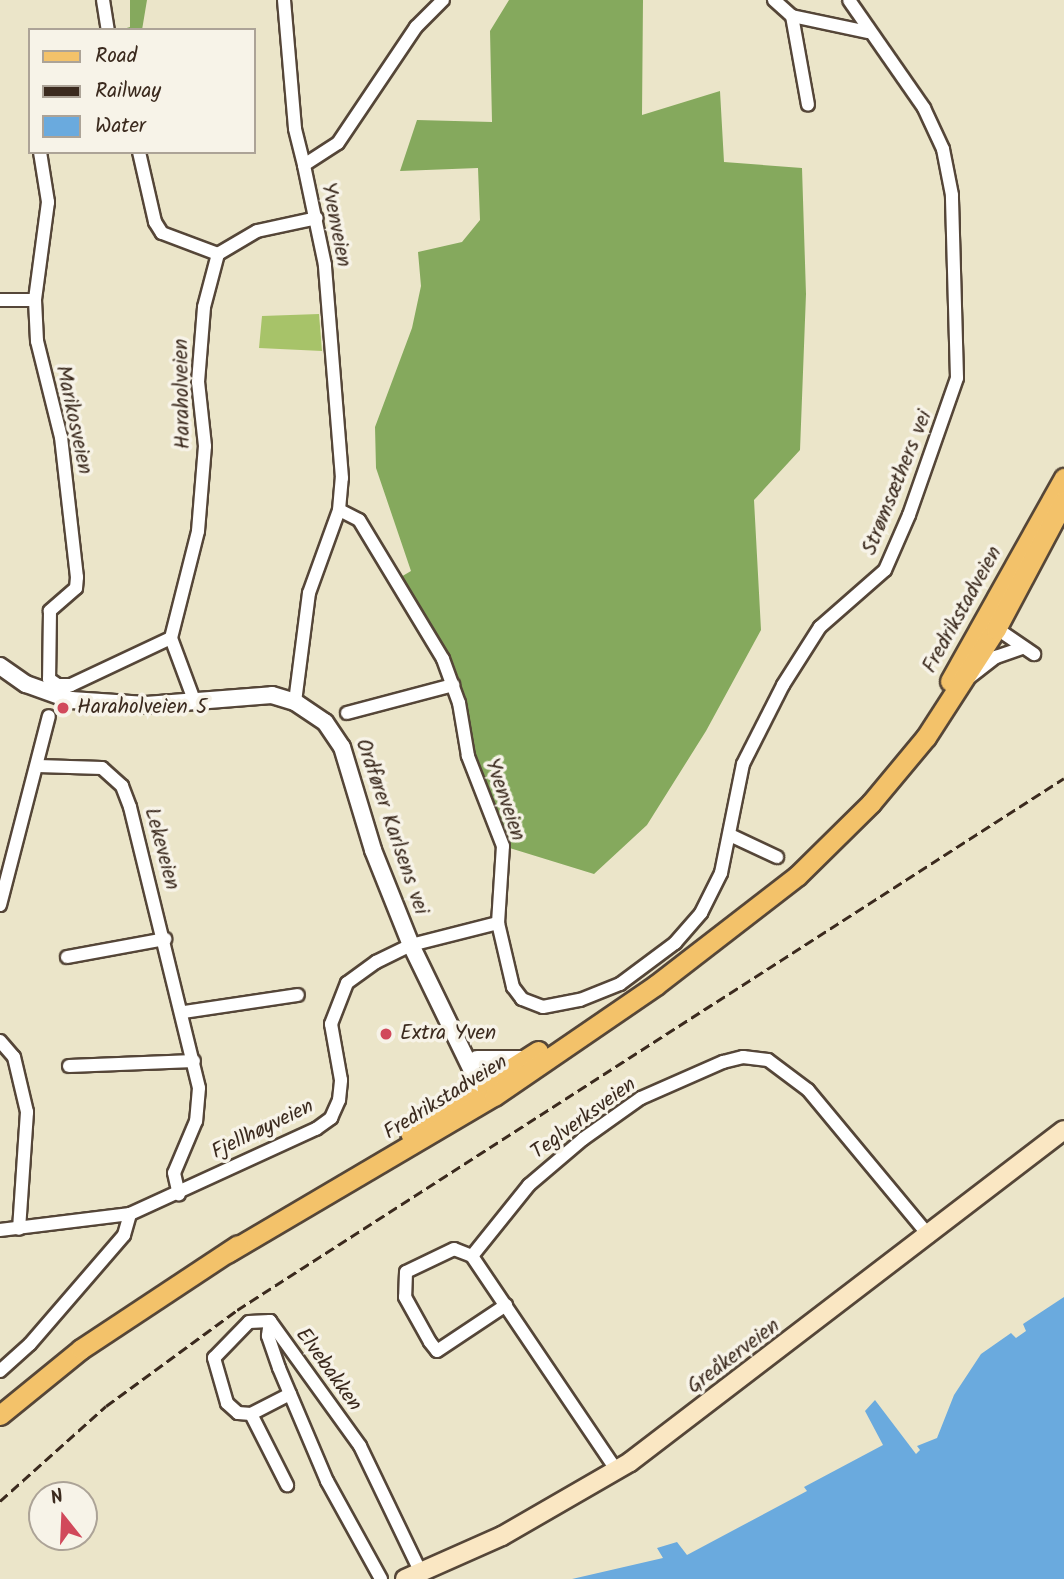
<!DOCTYPE html>
<html>
<head>
<meta charset="utf-8">
<style>
  body { margin:0 }
  #map { position:relative; width:1064px; height:1579px; overflow:hidden; background:#ebe5c9; font-family:Kalam,sans-serif }
  div>[style] { position:absolute }
  .green>* { inset:0; background:#a7c369 }
  .forest>* { inset:0; background:#85a95d }
  .water>* { inset:0; background:#6aaade }
  .roads { filter:drop-shadow(2px 0 #554638) drop-shadow(-2px 0 #554638) drop-shadow(0 2px #554638) drop-shadow(0 -2px #554638) }
  .minor>* { height:12px; margin:-6px; padding:0 6px; transform-origin:6px; border-radius:6px; background:#fff }
  .tertiary>* { height:16px; margin:-8px; padding:0 8px; transform-origin:8px; border-radius:8px; background:#fff }
  .secondary>* { height:18px; margin:-9px; padding:0 9px; transform-origin:9px; border-radius:9px; background:#fae7c3 }
  .primary>* { height:19px; margin:-9.5px; padding:0 9.5px; transform-origin:9.5px; border-radius:9.5px; background:#f3c26a }
  .rail>* { height:2.5px; margin-top:-1.25px; transform-origin:0; background:repeating-linear-gradient(90deg,#3b2a1e 0 10px,transparent 0 15px) }
  .dots>* { width:19px; height:19px; translate:-50% -50%; box-sizing:border-box; border:4px solid #f7f3e8; border-radius:50% }
  span { translate:-50% -50%; white-space:nowrap; text-align:center; line-height:1.15; -webkit-text-stroke:7px #f7f3e8; paint-order:stroke }
  .street-label { font-size:21px; color:#3b2a1e }
  .poi-label { font-size:21px; color:#3b2a1e }
  .left { translate:0 -50%; text-align:left }
  .legend { position:absolute; left:28px; top:28px; width:228px; height:126px; box-sizing:border-box; background:#f7f3e8; border:2px solid #aca397; margin:0; padding:9px 12px; list-style:none; font-size:21px; color:#3b2a1e }
  .legend li { display:flex; align-items:center; gap:14px; height:35px }
  .legend b { width:35px; border:2px solid #aca397 }
  .north { position:absolute; left:28px; top:1481px; width:70px; height:70px; box-sizing:border-box; background:#f7f3e8; border:2px solid #aca397; border-radius:50%; rotate:342deg; font-size:19px; font-weight:700; line-height:28px; text-align:center; color:#3b2a1e }
  .north::after { content:''; display:block; margin:auto; width:24px; height:32px; background:#d1495b; clip-path:polygon(50% 0,100% 100%,50% 72%,0 100%) }
</style>
</head>
<body>
<div id="map">
  <div class="green">
    <div style="clip-path:polygon(319px 314px,322px 351px,259px 348px,262px 316px)"></div>
  </div>
  <div class="forest">
    <div style="clip-path:polygon(130px 0,147px 0,142px 30px,120px 30px,130px 27px)"></div>
    <div style="clip-path:polygon(509px 0,643px 0,642px 115px,720px 91px,724px 162px,802px 168px,806px 294px,800px 450px,754px 500px,761px 630px,706px 731px,647px 825px,594px 874px,503px 846px,480px 790px,453px 685px,394px 581px,411px 571px,376px 468px,375px 427px,412px 328px,421px 286px,418px 252px,462px 242px,480px 220px,478px 168px,400px 171px,417px 120px,492px 122px,490px 31px)"></div>
  </div>
  <div class="water">
    <div style="clip-path:polygon(1064px 1297px,1064px 1579px,572px 1579px,663px 1558px,657px 1548px,677px 1542px,687px 1555px,807px 1491px,804px 1487px,883px 1445px,865px 1411px,875px 1400px,916px 1454px,920px 1450px,917px 1446px,937px 1438px,954px 1395px,981px 1354px,1011px 1333px,1016px 1338px,1026px 1331px,1023px 1324px)"></div>
  </div>
  <div class="roads">
    <div class="minor">
      <div style="left:103px;top:0;width:30px;rotate:81deg"></div>
      <div style="left:284px;top:0;width:129px;rotate:85.1deg"></div>
      <div style="left:295px;top:129px;width:37px;rotate:76deg"></div>
      <div style="left:774px;top:0;width:24px;rotate:42deg"></div>
      <div style="left:792px;top:16px;width:78px;rotate:11.9deg"></div>
      <div style="left:792px;top:16px;width:90px;rotate:79.8deg"></div>
      <div style="left:40px;top:152px;width:51px;rotate:80.9deg"></div>
      <div style="left:48px;top:202px;width:99px;rotate:97.6deg"></div>
      <div style="left:35px;top:300px;width:41px;rotate:87.2deg"></div>
      <div style="left:37px;top:341px;width:99px;rotate:76deg"></div>
      <div style="left:61px;top:437px;width:141px;rotate:83.5deg"></div>
      <div style="left:77px;top:577px;width:11px;rotate:95deg"></div>
      <div style="left:76px;top:588px;width:35px;rotate:139deg"></div>
      <div style="left:50px;top:611px;width:68px;rotate:90.8deg"></div>
      <div style="left:49px;top:679px;width:11px;rotate:34deg"></div>
      <div style="left:58px;top:685px;width:13px"></div>
      <div style="left:71px;top:685px;width:110px;rotate:-25.2deg"></div>
      <div style="left:139px;top:152px;width:72px;rotate:77.1deg"></div>
      <div style="left:155px;top:222px;width:13px;rotate:58deg"></div>
      <div style="left:162px;top:233px;width:60px;rotate:20.6deg"></div>
      <div style="left:0;top:300px;width:35px"></div>
      <div style="left:993px;top:626px;width:50px;rotate:34.3deg"></div>
      <div style="left:970px;top:677px;width:33px;rotate:-38deg"></div>
      <div style="left:996px;top:657px;width:28px;rotate:-19deg"></div>
      <div style="left:194px;top:700px;width:66px;rotate:-110.4deg"></div>
      <div style="left:171px;top:638px;width:110px;rotate:-75.8deg"></div>
      <div style="left:198px;top:531px;width:85px;rotate:-85.3deg"></div>
      <div style="left:205px;top:446px;width:64px;rotate:-96.2deg"></div>
      <div style="left:198px;top:382px;width:75px;rotate:-85.4deg"></div>
      <div style="left:204px;top:307px;width:55px;rotate:-75.2deg"></div>
      <div style="left:218px;top:254px;width:45px;rotate:-30.5deg"></div>
      <div style="left:257px;top:231px;width:61px;rotate:-12.2deg"></div>
      <div style="left:295px;top:702px;width:110px;rotate:-82.7deg"></div>
      <div style="left:309px;top:593px;width:88px;rotate:-70.1deg"></div>
      <div style="left:339px;top:510px;width:32px;rotate:-85deg"></div>
      <div style="left:342px;top:478px;width:214px;rotate:-94.6deg"></div>
      <div style="left:325px;top:265px;width:102px;rotate:-101.9deg"></div>
      <div style="left:304px;top:165px;width:40px;rotate:-32.9deg"></div>
      <div style="left:338px;top:143px;width:140px;rotate:-56.1deg"></div>
      <div style="left:416px;top:27px;width:38px;rotate:-45deg"></div>
      <div style="left:347px;top:713px;width:110px;rotate:-14.8deg"></div>
      <div style="left:38px;top:766px;width:64px;rotate:1.8deg"></div>
      <div style="left:102px;top:768px;width:27px;rotate:42deg"></div>
      <div style="left:122px;top:786px;width:22px;rotate:69deg"></div>
      <div style="left:130px;top:807px;width:289px;rotate:76.2deg"></div>
      <div style="left:199px;top:1088px;width:33px;rotate:95deg"></div>
      <div style="left:196px;top:1121px;width:56px;rotate:112.9deg"></div>
      <div style="left:174px;top:1173px;width:22px;rotate:77deg"></div>
      <div style="left:730px;top:835px;width:52px;rotate:25.1deg"></div>
      <div style="left:0;top:905px;width:195px;rotate:-75.5deg"></div>
      <div style="left:498px;top:923px;width:66px;rotate:76.8deg"></div>
      <div style="left:513px;top:987px;width:15px;rotate:53deg"></div>
      <div style="left:522px;top:999px;width:22px;rotate:21deg"></div>
      <div style="left:543px;top:1007px;width:38px;rotate:-11deg"></div>
      <div style="left:580px;top:1000px;width:43px;rotate:-21.8deg"></div>
      <div style="left:620px;top:984px;width:69px;rotate:-36.7deg"></div>
      <div style="left:675px;top:943px;width:40px;rotate:-49deg"></div>
      <div style="left:701px;top:913px;width:45px;rotate:-63.4deg"></div>
      <div style="left:721px;top:873px;width:111px;rotate:-78.6deg"></div>
      <div style="left:743px;top:764px;width:89px;rotate:-63.1deg"></div>
      <div style="left:783px;top:685px;width:69px;rotate:-57.5deg"></div>
      <div style="left:820px;top:627px;width:86px;rotate:-41.2deg"></div>
      <div style="left:885px;top:570px;width:60px;rotate:-66.4deg"></div>
      <div style="left:909px;top:515px;width:145px;rotate:-70.7deg"></div>
      <div style="left:957px;top:378px;width:183px;rotate:-91.6deg"></div>
      <div style="left:952px;top:195px;width:47px;rotate:-101.1deg"></div>
      <div style="left:943px;top:149px;width:45px;rotate:-114.9deg"></div>
      <div style="left:924px;top:108px;width:131px;rotate:-124.8deg"></div>
      <div style="left:67px;top:957px;width:100px;rotate:-10.4deg"></div>
      <div style="left:184px;top:1012px;width:115px;rotate:-8.5deg"></div>
      <div style="left:0;top:1041px;width:21px;rotate:49deg"></div>
      <div style="left:14px;top:1057px;width:57px;rotate:76.7deg"></div>
      <div style="left:27px;top:1112px;width:117px;rotate:93.9deg"></div>
      <div style="left:69px;top:1066px;width:125px;rotate:-2.3deg"></div>
      <div style="left:0;top:1230px;width:131px;rotate:-7deg"></div>
      <div style="left:130px;top:1214px;width:205px;rotate:-24.6deg"></div>
      <div style="left:316px;top:1129px;width:19px;rotate:-36deg"></div>
      <div style="left:331px;top:1118px;width:20px;rotate:-66deg"></div>
      <div style="left:339px;top:1100px;width:20px;rotate:-84deg"></div>
      <div style="left:341px;top:1080px;width:57px;rotate:-100.1deg"></div>
      <div style="left:331px;top:1024px;width:44px;rotate:-68.7deg"></div>
      <div style="left:347px;top:983px;width:36px;rotate:-36deg"></div>
      <div style="left:376px;top:962px;width:39px;rotate:-26deg"></div>
      <div style="left:411px;top:945px;width:90px;rotate:-14.2deg"></div>
      <div style="left:498px;top:923px;width:77px;rotate:-86.3deg"></div>
      <div style="left:503px;top:846px;width:97px;rotate:-111.3deg"></div>
      <div style="left:468px;top:756px;width:54px;rotate:-99.6deg"></div>
      <div style="left:459px;top:703px;width:47px;rotate:-110deg"></div>
      <div style="left:443px;top:659px;width:162px;rotate:-121.1deg"></div>
      <div style="left:359px;top:520px;width:22px;rotate:-153deg"></div>
      <div style="left:472px;top:1256px;width:19px;rotate:-159deg"></div>
      <div style="left:454px;top:1249px;width:53px;rotate:154.4deg"></div>
      <div style="left:406px;top:1272px;width:25px;rotate:92deg"></div>
      <div style="left:405px;top:1297px;width:51px;rotate:60.9deg"></div>
      <div style="left:430px;top:1342px;width:11px;rotate:52deg"></div>
      <div style="left:437px;top:1351px;width:83px;rotate:-33.7deg"></div>
      <div style="left:270px;top:1321px;width:15px;rotate:98deg"></div>
      <div style="left:268px;top:1336px;width:34px;rotate:71deg"></div>
      <div style="left:279px;top:1368px;width:123px;rotate:67deg"></div>
      <div style="left:327px;top:1481px;width:112px;rotate:61.1deg"></div>
      <div style="left:0;top:1371px;width:40px;rotate:-42deg"></div>
      <div style="left:30px;top:1344px;width:144px;rotate:-49.2deg"></div>
      <div style="left:124px;top:1235px;width:22px;rotate:-74deg"></div>
      <div style="left:290px;top:1394px;width:44px;rotate:152.9deg"></div>
      <div style="left:251px;top:1414px;width:13px;rotate:-176deg"></div>
      <div style="left:238px;top:1413px;width:15px;rotate:-138deg"></div>
      <div style="left:227px;top:1403px;width:47px;rotate:-106.1deg"></div>
      <div style="left:214px;top:1358px;width:50px;rotate:-45.8deg"></div>
      <div style="left:249px;top:1322px;width:21px;rotate:-3deg"></div>
      <div style="left:270px;top:1321px;width:154px;rotate:54.2deg"></div>
      <div style="left:360px;top:1446px;width:141px;rotate:64.3deg"></div>
      <div style="left:251px;top:1414px;width:80px;rotate:63.1deg"></div>
      <div style="left:617px;top:1471px;width:259px;rotate:-124deg"></div>
      <div style="left:472px;top:1256px;width:91px;rotate:-51.2deg"></div>
      <div style="left:529px;top:1185px;width:71px;rotate:-40.4deg"></div>
      <div style="left:583px;top:1139px;width:71px;rotate:-35.3deg"></div>
      <div style="left:641px;top:1098px;width:90px;rotate:-23.7deg"></div>
      <div style="left:723px;top:1062px;width:21px;rotate:-14deg"></div>
      <div style="left:743px;top:1057px;width:25px;rotate:7deg"></div>
      <div style="left:768px;top:1060px;width:50px;rotate:36.9deg"></div>
      <div style="left:808px;top:1090px;width:190px;rotate:50.3deg"></div>
    </div>
    <div class="tertiary">
      <div style="left:0;top:666px;width:32px;rotate:35deg"></div>
      <div style="left:26px;top:684px;width:48px;rotate:19.6deg"></div>
      <div style="left:71px;top:700px;width:75px;rotate:3.8deg"></div>
      <div style="left:146px;top:705px;width:126px;rotate:-4.5deg"></div>
      <div style="left:272px;top:695px;width:24px;rotate:17deg"></div>
      <div style="left:295px;top:702px;width:36px;rotate:34deg"></div>
      <div style="left:325px;top:722px;width:30px;rotate:56deg"></div>
      <div style="left:342px;top:747px;width:108px;rotate:73.2deg"></div>
      <div style="left:373px;top:850px;width:102px;rotate:68.2deg"></div>
      <div style="left:411px;top:945px;width:158px;rotate:64.1deg"></div>
      <div style="left:480px;top:1087px;width:13px;rotate:32deg"></div>
      <div style="left:477px;top:1059px;width:44px"></div>
    </div>
    <div class="secondary">
      <div style="left:405px;top:1579px;width:106px;rotate:-23.9deg"></div>
      <div style="left:502px;top:1536px;width:148px;rotate:-30deg"></div>
      <div style="left:630px;top:1462px;width:546px;rotate:-37.42deg"></div>
    </div>
    <div class="primary">
      <div style="left:950px;top:681px;width:233px;rotate:-60.7deg"></div>
      <div style="left:410px;top:1133px;width:152px;rotate:-32.6deg"></div>
      <div style="left:227px;top:1253px;width:310px;rotate:-30.5deg"></div>
      <div style="left:494px;top:1096px;width:196px;rotate:-34.4deg"></div>
      <div style="left:656px;top:985px;width:178px;rotate:-37.7deg"></div>
      <div style="left:797px;top:876px;width:104px;rotate:-44.6deg"></div>
      <div style="left:871px;top:803px;width:86px;rotate:-50.2deg"></div>
      <div style="left:926px;top:737px;width:129px;rotate:-57.1deg"></div>
      <div style="left:996px;top:629px;width:145px;rotate:-62deg"></div>
      <div style="left:0;top:1415px;width:104px;rotate:-39.2deg"></div>
      <div style="left:81px;top:1349px;width:188px;rotate:-33.5deg"></div>
    </div>
  </div>
  <div class="rail">
    <div style="left:0;top:1501px;width:142px;rotate:-41.9deg"></div>
    <div style="left:106px;top:1406px;width:162px;rotate:-36.2deg"></div>
    <div style="left:237px;top:1310px;width:983px;rotate:-32.75deg"></div>
  </div>
  <div class="dots">
    <div style="left:63px;top:708px;background:#d1495b"></div>
    <div style="left:386px;top:1034px;background:#d1495b"></div>
  </div>
  <div class="street-label">
    <span style="left:335px;top:225px;rotate:79deg">Yvenveien</span>
    <span style="left:183px;top:394px;rotate:-91deg">Haraholveien</span>
    <span style="left:73px;top:420px;rotate:78deg">Marikosveien</span>
    <span style="left:898px;top:483px;rotate:-68deg">Strømsæthers vei</span>
    <span style="left:963px;top:610px;rotate:-61deg">Fredrikstadveien</span>
    <span style="left:504px;top:800px;rotate:71deg">Yvenveien</span>
    <span style="left:391px;top:827px;rotate:71deg">Ordfører Karlsens vei</span>
    <span style="left:161px;top:849px;rotate:75deg">Lekeveien</span>
    <span style="left:446px;top:1098px;rotate:-32deg">Fredrikstadveien</span>
    <span style="left:584px;top:1119px;rotate:-36deg">Teglverksveien</span>
    <span style="left:263px;top:1130px;rotate:-26deg">Fjellhøyveien</span>
    <span style="left:734px;top:1357px;rotate:-37deg">Greåkerveien</span>
    <span style="left:328px;top:1370px;rotate:54deg">Elvebakken</span>
  </div>
  <div class="poi-label">
    <span class="left" style="left:77px;top:708px">Haraholveien 5</span>
    <span class="left" style="left:400px;top:1034px">Extra Yven</span>
  </div>
  <ul class="legend">
  <li><b style="height:9px;background:#f3c26a"></b>Road</li>
  <li><b style="height:9px;background:#3b2a1e"></b>Railway</li>
  <li><b style="height:19px;background:#6aaade"></b>Water</li>
  </ul>
  <div class="north">N</div>
</div>
</body>
</html>
